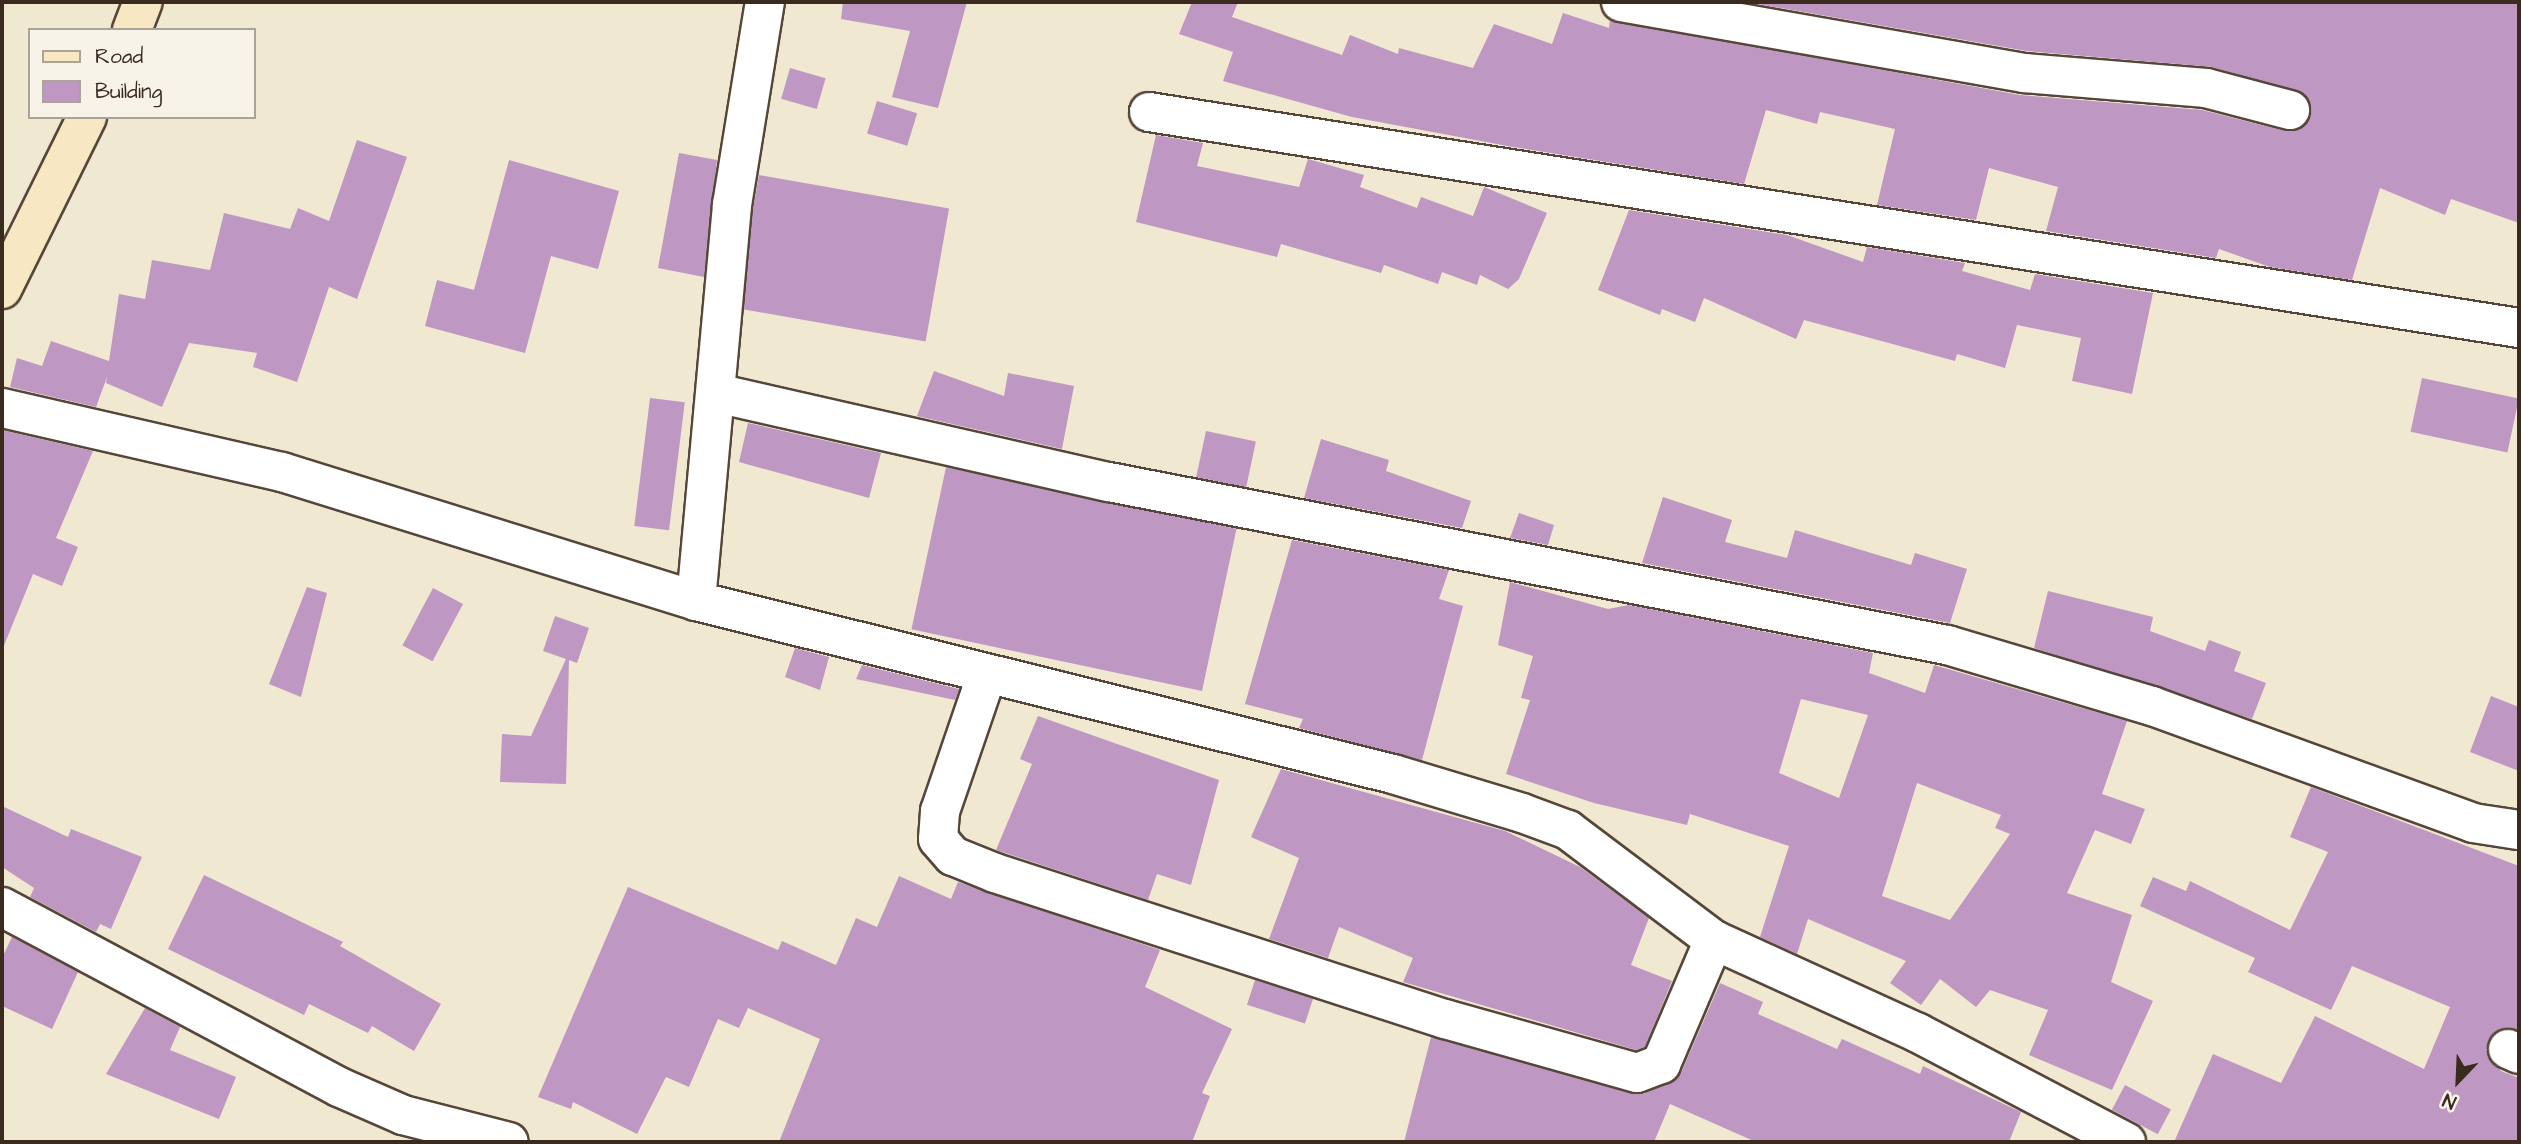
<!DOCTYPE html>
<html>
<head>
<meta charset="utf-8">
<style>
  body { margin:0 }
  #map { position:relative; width:2521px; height:1144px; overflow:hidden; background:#f0e8d0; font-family:"Architects Daughter",sans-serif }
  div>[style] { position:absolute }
  .building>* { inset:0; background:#be98c3; transform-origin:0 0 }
  .roads { filter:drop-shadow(2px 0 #564639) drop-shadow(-2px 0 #564639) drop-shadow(0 2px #564639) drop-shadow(0 -2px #564639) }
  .street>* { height:38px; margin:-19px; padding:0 19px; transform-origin:19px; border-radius:19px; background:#fff }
  .secondary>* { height:38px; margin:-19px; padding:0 19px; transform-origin:19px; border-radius:19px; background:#f7e8c3 }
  span { translate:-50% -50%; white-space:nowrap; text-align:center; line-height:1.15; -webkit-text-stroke:6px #f7f3e8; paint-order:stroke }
  .frame { position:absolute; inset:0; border:4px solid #3b2a1e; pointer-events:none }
  .legend { position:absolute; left:28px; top:28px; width:228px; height:91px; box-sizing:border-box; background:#f7f3e8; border:2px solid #aca397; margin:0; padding:9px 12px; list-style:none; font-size:21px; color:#3b2a1e }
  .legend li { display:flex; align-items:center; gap:14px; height:35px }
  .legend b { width:35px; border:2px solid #aca397 }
  .north { position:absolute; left:2423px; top:1046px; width:70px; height:70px; -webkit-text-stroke:5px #f7f3e8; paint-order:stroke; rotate:203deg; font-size:19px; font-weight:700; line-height:28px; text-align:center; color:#3b2a1e }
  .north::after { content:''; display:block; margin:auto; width:24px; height:32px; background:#3b2a1e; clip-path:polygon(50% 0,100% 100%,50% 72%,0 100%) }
</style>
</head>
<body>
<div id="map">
  <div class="building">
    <div style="clip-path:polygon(843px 2px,967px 2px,938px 108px,892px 97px,910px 31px,841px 19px)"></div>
    <div style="clip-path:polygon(1192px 2px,1238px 2px,1232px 17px,1342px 55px,1350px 35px,1398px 54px,1399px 48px,1473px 68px,1494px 24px,1552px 44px,1563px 13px,1609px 28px,1610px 20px,2020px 95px,2202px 110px,2285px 131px,2305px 126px,2311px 116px,2305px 94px,2212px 67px,2027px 51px,1746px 2px,2519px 2px,2519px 223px,2451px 199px,2445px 215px,2380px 188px,2352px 280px,2270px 267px,2219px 249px,2216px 258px,2046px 231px,2058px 187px,1989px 168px,1976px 220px,1877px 205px,1895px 129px,1820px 112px,1817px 124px,1766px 110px,1744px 184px,1513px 147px,1352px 117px,1223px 81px,1233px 52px,1179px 34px)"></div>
    <div style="left:790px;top:68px;width:37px;height:32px;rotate:16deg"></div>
    <div style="left:877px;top:101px;width:42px;height:34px;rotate:17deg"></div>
    <div style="clip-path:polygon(1156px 135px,1203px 143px,1197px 166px,1299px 187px,1308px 159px,1364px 175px,1360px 187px,1417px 208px,1421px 197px,1473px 216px,1484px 187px,1547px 213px,1519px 279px,1508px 289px,1480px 275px,1477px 285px,1442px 272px,1438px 284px,1384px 265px,1381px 273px,1281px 244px,1277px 257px,1136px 222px)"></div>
    <div style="clip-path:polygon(357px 140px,407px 157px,357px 299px,329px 287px,297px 382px,253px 367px,257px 353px,189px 343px,162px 407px,106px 383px,107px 377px,96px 407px,10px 387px,17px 358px,42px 366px,51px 341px,109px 361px,119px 294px,145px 299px,152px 260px,210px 270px,224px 213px,290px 229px,298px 208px,329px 221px)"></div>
    <div style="clip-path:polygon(679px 153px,717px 160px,704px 277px,658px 268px)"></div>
    <div style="clip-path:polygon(509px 160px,619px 191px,598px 269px,551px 256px,525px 353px,425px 326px,437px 280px,474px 290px)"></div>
    <div style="left:759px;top:175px;width:193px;height:135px;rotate:10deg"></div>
    <div style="clip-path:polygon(1629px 210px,1787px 235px,1863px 262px,1867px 247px,1965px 263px,1962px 271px,2030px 290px,2035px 274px,2153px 293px,2132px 394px,2072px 381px,2081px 338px,2017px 325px,2005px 368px,1957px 354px,1955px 361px,1804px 320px,1796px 339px,1704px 298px,1695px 322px,1662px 309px,1660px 315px,1598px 290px)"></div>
    <div style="clip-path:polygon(934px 371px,1004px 396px,1008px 373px,1074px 386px,1062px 449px,917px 416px)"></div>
    <div style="left:2422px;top:378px;width:99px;height:55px;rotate:12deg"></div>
    <div style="left:650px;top:398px;width:35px;height:129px;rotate:7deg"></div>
    <div style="clip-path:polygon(748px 423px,881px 453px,869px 498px,739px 462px)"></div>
    <div style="clip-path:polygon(2px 430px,93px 451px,56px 538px,78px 547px,62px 586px,33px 574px,3px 648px)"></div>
    <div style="left:1206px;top:431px;width:51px;height:47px;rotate:12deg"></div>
    <div style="clip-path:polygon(1321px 439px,1389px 460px,1386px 471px,1471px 501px,1462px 528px,1304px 498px)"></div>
    <div style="left:946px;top:467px;width:297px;height:166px;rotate:12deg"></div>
    <div style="clip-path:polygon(1663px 497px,1732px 520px,1725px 542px,1787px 558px,1795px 530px,1911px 565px,1915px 553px,1967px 569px,1950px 623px,1642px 563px)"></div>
    <div style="clip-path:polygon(1519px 513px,1554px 525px,1548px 545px,1510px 538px)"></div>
    <div style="clip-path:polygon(1292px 540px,1449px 570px,1439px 599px,1463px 606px,1422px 760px,1299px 728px,1303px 719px,1245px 704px)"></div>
    <div style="clip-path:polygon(evenodd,1510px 582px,1608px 609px,1629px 605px,1873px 653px,1869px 673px,1925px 693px,1934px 665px,2127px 721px,2102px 794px,2145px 809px,2131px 844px,2095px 830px,2067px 893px,2132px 915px,2111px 982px,2153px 1001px,2112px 1090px,2029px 1055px,2048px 1010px,1990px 990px,1976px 1007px,1940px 979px,1921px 1005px,1890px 983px,1906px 961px,1808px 919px,1797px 954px,1760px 937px,1789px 846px,1690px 814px,1687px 825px,1594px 803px,1506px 774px,1530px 700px,1521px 698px,1533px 656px,1498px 645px,1510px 582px,1801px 699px,1868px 715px,1839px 798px,1779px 773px,1801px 699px,1510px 582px,1917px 783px,2001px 815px,1995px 828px,2010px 834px,1950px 920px,1882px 896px,1917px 783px)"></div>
    <div style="clip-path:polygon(307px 587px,327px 593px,301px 697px,269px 684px)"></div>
    <div style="left:433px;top:588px;width:34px;height:65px;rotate:28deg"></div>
    <div style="clip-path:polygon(2048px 591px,2153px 617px,2150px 631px,2205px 651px,2209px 640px,2241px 652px,2234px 671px,2266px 683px,2252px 719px,2034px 648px)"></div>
    <div style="clip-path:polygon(555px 616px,589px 628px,577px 663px,569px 660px,566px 784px,500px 782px,502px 734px,531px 736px,566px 659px,543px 651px)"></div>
    <div style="clip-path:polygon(795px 648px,829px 657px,820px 690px,785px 677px)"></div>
    <div style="clip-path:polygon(862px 665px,959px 689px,955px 700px,856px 679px)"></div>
    <div style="clip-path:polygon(2491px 696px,2519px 707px,2519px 771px,2470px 752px)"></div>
    <div style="clip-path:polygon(1038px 716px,1219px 780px,1191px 885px,1157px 874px,1148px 900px,996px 850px,1032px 764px,1020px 759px)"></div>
    <div style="clip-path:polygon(1281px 769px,1505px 831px,1580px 867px,1649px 918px,1631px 965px,1672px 981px,1645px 1047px,1636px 1050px,1403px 982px,1413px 958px,1339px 927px,1328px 958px,1269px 939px,1299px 858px,1251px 837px)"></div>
    <div style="clip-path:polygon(2311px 787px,2519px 866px,2519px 1023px,2517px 1029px,2495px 1032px,2486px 1050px,2501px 1071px,2519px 1078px,2519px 1142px,2174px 1142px,2213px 1054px,2281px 1083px,2315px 1016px,2424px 1069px,2450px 1007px,2352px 966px,2331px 1010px,2248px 972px,2255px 958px,2140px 906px,2153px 877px,2186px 891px,2190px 881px,2290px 930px,2328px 852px,2290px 837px)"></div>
    <div style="clip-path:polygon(2px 806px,68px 837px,71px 829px,142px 857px,111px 929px,100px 924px,96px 932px,30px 897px,34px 888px,2px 867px)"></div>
    <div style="clip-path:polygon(204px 875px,343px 942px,340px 946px,441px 1004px,414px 1051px,372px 1026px,368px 1033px,309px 1004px,304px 1015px,168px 949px)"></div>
    <div style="clip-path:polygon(899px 876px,951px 899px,958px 882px,1160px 950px,1145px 987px,1232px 1029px,1202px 1093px,1210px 1096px,1192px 1142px,779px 1142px,820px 1039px,748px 1008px,739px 1028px,718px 1019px,689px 1087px,666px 1077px,637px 1134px,573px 1102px,571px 1109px,538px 1097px,628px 887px,778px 950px,782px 941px,836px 965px,856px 918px,877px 927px)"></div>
    <div style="clip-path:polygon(12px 937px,78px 972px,52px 1029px,2px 1006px,2px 958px)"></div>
    <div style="left:1255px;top:980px;width:61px;height:26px;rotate:18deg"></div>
    <div style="clip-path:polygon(1720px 983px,1763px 1002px,1758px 1014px,1837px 1049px,1842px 1039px,1920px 1074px,1923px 1066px,2021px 1112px,2009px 1142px,1756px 1142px,1670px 1104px,1654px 1142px,1404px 1142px,1431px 1037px,1644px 1094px,1681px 1073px)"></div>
    <div style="clip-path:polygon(145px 1008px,180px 1027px,170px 1050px,236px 1077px,219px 1119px,106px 1074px)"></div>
    <div style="left:2125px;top:1085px;width:52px;height:28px;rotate:28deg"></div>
  </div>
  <div class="roads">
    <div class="street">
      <div style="left:1621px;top:2px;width:409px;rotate:10deg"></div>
      <div style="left:2024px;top:73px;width:183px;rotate:4.7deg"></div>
      <div style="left:2206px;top:88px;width:87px;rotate:14.7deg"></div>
      <div style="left:1149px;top:112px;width:1387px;rotate:8.96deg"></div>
      <div style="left:716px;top:393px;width:403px;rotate:12.8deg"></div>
      <div style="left:1109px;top:482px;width:854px;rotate:11.01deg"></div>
      <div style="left:1947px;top:645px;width:214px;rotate:16.6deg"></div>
      <div style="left:2152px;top:706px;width:342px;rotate:20deg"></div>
      <div style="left:2473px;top:823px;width:47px;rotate:8.7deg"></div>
      <div style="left:2px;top:408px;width:287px;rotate:12.9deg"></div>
      <div style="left:282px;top:472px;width:434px;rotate:17.3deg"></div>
      <div style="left:696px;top:601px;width:718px;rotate:13.94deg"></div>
      <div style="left:1393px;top:774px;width:135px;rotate:16.8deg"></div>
      <div style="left:1522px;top:813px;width:49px;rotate:20.3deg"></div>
      <div style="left:1568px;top:830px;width:183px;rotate:37deg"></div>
      <div style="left:1714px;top:940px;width:224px;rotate:24.5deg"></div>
      <div style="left:1918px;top:1033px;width:235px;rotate:27.7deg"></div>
      <div style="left:696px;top:601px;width:398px;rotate:-84.8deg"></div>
      <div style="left:732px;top:205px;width:206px;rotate:-80.8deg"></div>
      <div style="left:987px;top:674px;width:145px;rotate:108.9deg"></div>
      <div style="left:940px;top:811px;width:28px;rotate:94deg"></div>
      <div style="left:938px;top:839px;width:23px;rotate:49deg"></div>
      <div style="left:953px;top:856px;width:45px;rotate:22deg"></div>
      <div style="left:995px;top:873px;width:473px;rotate:18deg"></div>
      <div style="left:1445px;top:1019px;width:199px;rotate:15.7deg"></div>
      <div style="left:1637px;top:1073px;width:26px;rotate:-21deg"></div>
      <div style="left:1661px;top:1064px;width:135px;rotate:-66.9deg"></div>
      <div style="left:2px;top:907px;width:382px;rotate:28.1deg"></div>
      <div style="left:339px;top:1087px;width:70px;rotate:23.6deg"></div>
      <div style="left:403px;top:1115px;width:109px;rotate:14.3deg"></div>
      <div style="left:2508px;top:1049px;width:12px;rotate:24deg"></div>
    </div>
    <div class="secondary">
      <div style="left:132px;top:30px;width:30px;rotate:-69deg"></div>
      <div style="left:2px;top:289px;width:192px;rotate:-63.7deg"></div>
    </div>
  </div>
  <div class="frame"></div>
  <ul class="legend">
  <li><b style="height:9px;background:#f7e8c3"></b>Road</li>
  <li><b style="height:19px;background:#be98c3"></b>Building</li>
  </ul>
  <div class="north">N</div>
</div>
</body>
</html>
